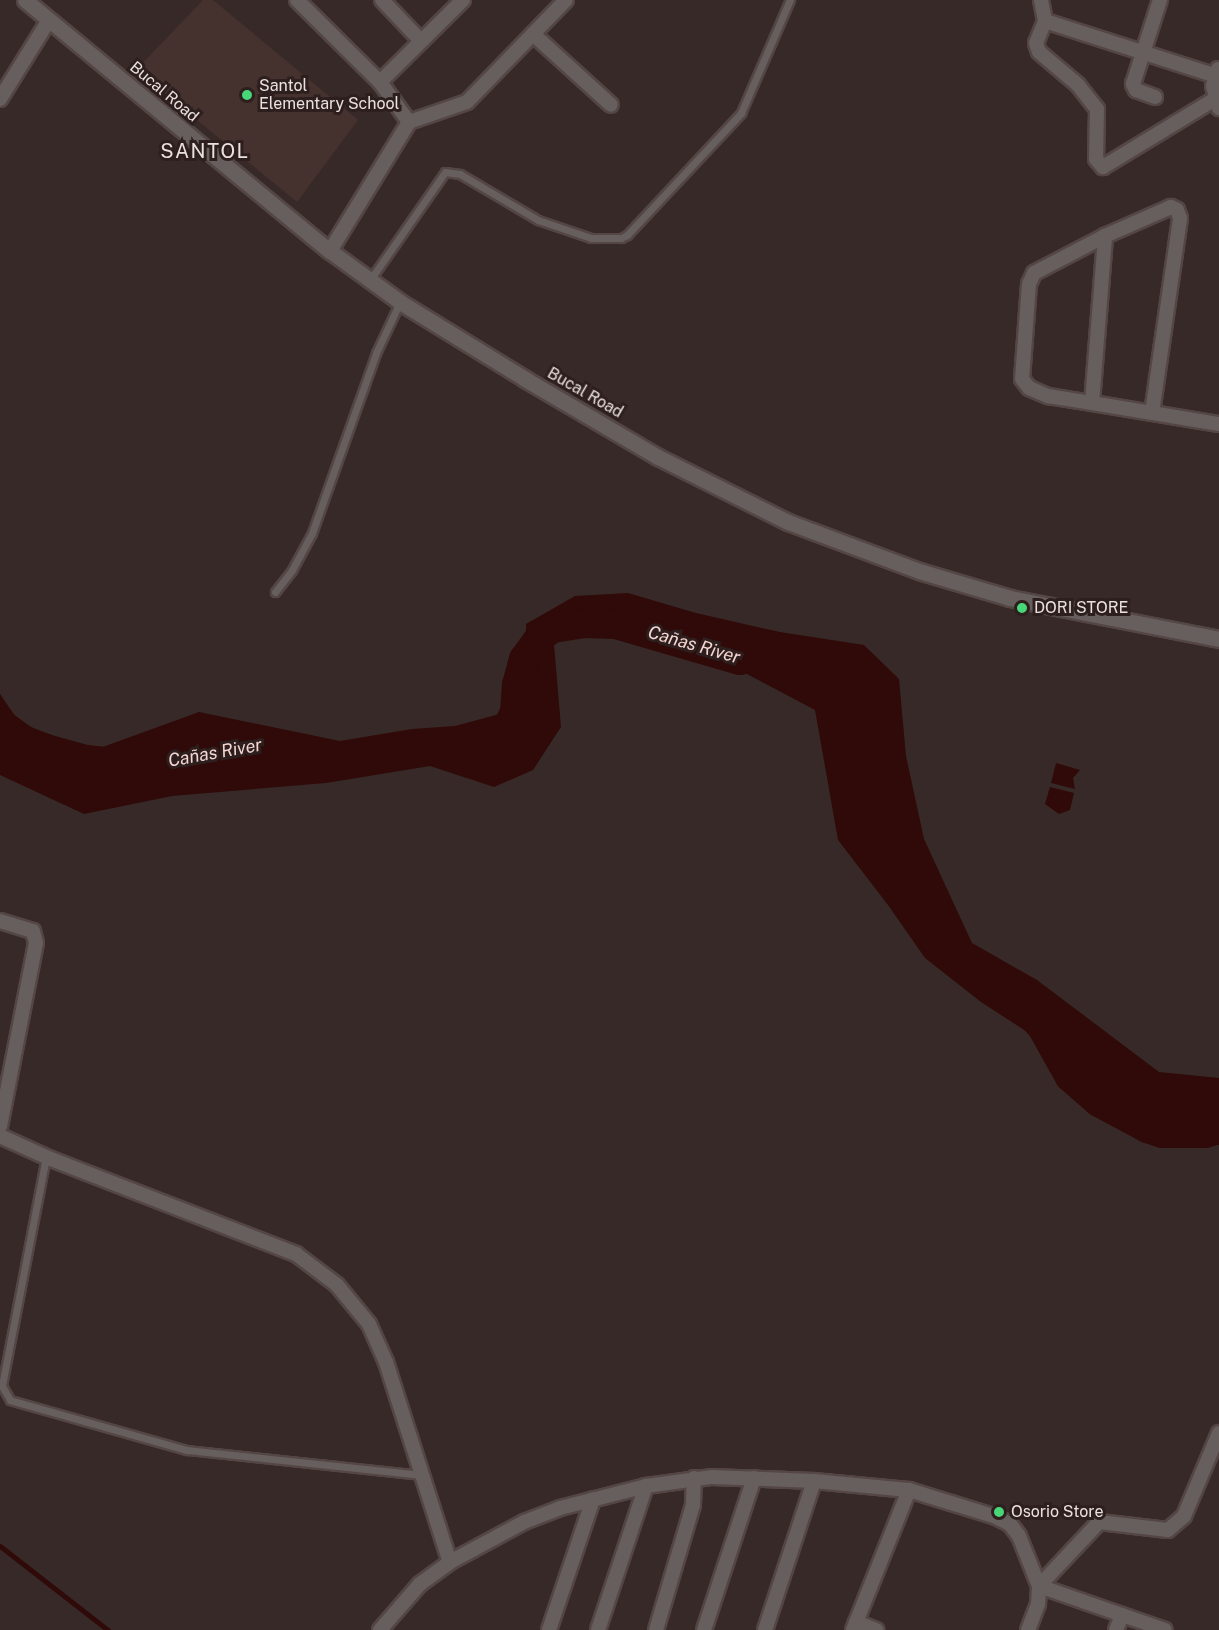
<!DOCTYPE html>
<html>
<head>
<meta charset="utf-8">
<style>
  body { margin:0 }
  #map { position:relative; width:1219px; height:1630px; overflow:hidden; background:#372927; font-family:"Public Sans",sans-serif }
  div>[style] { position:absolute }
  .built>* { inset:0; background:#45312e }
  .water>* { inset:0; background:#2f0a08 }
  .stream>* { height:5px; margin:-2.5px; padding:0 2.5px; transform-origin:2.5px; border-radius:2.5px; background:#2f0a08 }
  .river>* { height:30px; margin:-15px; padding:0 15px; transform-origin:15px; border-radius:15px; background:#2f0a08 }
  .roads { filter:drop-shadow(2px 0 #544644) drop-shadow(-2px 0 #544644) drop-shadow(0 2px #544644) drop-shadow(0 -2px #544644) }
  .service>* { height:7px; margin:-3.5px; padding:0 3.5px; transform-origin:3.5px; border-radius:3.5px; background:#665f5e }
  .minor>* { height:14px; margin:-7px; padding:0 7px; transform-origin:7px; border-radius:7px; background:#665f5e }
  .tertiary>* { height:15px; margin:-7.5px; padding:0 7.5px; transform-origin:7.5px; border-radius:7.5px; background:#665f5e }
  .dots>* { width:16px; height:16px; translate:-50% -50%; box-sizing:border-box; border:3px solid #2d1f1e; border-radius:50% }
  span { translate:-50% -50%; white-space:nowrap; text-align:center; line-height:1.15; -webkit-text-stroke:6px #2d1f1e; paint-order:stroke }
  .poi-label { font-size:16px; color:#eae1df }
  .left { translate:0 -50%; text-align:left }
  .street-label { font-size:16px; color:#eae1df }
  .water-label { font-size:18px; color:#f6d6d2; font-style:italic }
  .quarter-label { font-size:20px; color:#eae1df; letter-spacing:1.5px }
</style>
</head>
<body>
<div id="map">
  <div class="built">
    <div style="clip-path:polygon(203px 0,213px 0,358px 120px,297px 202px,136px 70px)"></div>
  </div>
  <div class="water">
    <div style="clip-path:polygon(628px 593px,696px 613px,780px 632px,864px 645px,899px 679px,906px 756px,924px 839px,972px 943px,1037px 980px,1159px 1072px,1219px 1078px,1219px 1145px,1183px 1139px,1134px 1120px,1089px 1092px,1055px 1050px,981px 1002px,925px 958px,888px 905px,838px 840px,815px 710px,650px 623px,579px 632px,554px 644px,561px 727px,533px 770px,494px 787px,430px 766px,326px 783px,172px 796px,84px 814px,0 775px,0 694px,15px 716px,67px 760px,199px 712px,340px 741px,412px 729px,455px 726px,507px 712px,527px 676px,526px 624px,575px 596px)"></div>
    <div style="clip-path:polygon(1056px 763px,1080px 770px,1073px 778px,1075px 789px,1051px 783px)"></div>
    <div style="clip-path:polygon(1050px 787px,1074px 793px,1070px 810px,1059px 814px,1045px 804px)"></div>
  </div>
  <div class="stream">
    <div style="left:0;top:1546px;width:137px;rotate:37.9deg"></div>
  </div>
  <div class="river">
    <div style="left:0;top:723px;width:29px;rotate:36deg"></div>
    <div style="left:23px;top:740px;width:25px;rotate:21deg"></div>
    <div style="left:46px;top:749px;width:41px;rotate:15.4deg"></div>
    <div style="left:86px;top:760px;width:28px;rotate:6deg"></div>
    <div style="left:506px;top:731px;width:21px;rotate:-65deg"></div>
    <div style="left:515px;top:712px;width:27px;rotate:-86deg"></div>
    <div style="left:517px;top:685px;width:27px;rotate:-75deg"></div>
    <div style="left:524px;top:659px;width:29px;rotate:-54deg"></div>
    <div style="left:541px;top:636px;width:14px;rotate:-34deg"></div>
    <div style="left:553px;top:628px;width:32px;rotate:-9deg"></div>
    <div style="left:585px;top:623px;width:31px;rotate:2deg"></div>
    <div style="left:616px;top:624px;width:129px;rotate:16.2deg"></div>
    <div style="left:1033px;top:1017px;width:13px;rotate:48deg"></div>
    <div style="left:1042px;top:1027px;width:57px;rotate:60.8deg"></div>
    <div style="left:1070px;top:1077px;width:38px;rotate:41deg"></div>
    <div style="left:1099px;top:1102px;width:55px;rotate:28.4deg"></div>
    <div style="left:1147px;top:1128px;width:16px;rotate:18deg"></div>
    <div style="left:1162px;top:1133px;width:43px"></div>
    <div style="left:1205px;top:1133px;width:15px;rotate:-16deg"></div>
  </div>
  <div class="roads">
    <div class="service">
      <div style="left:370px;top:280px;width:131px;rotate:-55.2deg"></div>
      <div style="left:445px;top:172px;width:15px;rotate:8deg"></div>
      <div style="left:460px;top:174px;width:91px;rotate:30.5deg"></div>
      <div style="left:538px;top:220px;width:56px;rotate:18.8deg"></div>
      <div style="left:591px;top:238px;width:30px"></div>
      <div style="left:621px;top:238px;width:7px;rotate:-27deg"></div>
      <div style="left:627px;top:235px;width:167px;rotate:-46.9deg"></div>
      <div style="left:741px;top:113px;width:123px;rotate:-66.6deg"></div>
      <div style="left:275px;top:592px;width:28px;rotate:-52deg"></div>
      <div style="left:292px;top:570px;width:42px;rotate:-61.6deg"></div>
      <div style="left:312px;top:533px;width:191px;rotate:-70.4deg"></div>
      <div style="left:376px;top:353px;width:56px;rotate:-64.8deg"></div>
      <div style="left:46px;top:1157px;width:233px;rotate:100.9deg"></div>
      <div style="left:2px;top:1386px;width:16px;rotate:60deg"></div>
      <div style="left:10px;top:1400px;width:184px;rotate:15.8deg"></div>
      <div style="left:187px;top:1450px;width:235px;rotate:6.1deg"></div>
    </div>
    <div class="minor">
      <div style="left:297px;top:0;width:117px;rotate:44.7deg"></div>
      <div style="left:382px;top:0;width:57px;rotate:46.4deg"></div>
      <div style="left:1041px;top:0;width:21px;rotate:79deg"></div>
      <div style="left:1045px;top:21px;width:180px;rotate:17.8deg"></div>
      <div style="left:1045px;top:21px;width:24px;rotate:112deg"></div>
      <div style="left:1036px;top:43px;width:9px;rotate:72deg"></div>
      <div style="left:1039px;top:52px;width:51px;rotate:40.2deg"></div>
      <div style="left:1078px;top:85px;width:31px;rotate:52deg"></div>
      <div style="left:1097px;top:109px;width:50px;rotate:91.1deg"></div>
      <div style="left:1096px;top:159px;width:11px;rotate:49deg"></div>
      <div style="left:1103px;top:167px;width:131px;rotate:-31.3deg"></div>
      <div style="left:533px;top:34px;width:105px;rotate:42.3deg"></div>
      <div style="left:1218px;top:69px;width:18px;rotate:106deg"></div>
      <div style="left:1213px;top:86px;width:23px;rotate:75deg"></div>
      <div style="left:1155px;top:97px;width:20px;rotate:-160deg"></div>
      <div style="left:1136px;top:90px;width:7px;rotate:-117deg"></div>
      <div style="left:1133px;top:84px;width:88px;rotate:-72.2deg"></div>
      <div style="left:0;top:99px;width:93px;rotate:-58.2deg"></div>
      <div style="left:409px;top:122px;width:49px;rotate:-125.9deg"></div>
      <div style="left:380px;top:82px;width:117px;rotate:-44.7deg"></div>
      <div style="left:330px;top:251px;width:151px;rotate:-58.5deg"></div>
      <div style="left:409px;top:122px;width:61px;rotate:-19deg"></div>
      <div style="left:467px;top:102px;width:142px;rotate:-45.9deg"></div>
      <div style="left:1092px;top:403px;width:168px;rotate:-85.5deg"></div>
      <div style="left:1152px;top:413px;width:197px;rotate:-81.8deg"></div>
      <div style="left:1180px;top:218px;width:9px;rotate:-111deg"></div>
      <div style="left:1177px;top:210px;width:7px;rotate:-153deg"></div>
      <div style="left:1171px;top:207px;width:72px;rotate:156.3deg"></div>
      <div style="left:1105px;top:236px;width:80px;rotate:152.5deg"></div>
      <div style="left:1034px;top:273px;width:12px;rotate:114deg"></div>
      <div style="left:1029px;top:284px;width:95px;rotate:94.2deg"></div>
      <div style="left:1022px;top:379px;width:11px;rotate:52deg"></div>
      <div style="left:1029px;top:388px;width:21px;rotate:23deg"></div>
      <div style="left:1048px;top:396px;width:45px;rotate:9deg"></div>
      <div style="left:1092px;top:403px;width:129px;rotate:9.4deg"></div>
      <div style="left:0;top:921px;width:34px;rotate:17deg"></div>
      <div style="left:33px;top:931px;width:12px;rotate:76deg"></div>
      <div style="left:36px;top:943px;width:187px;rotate:101.1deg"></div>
      <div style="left:0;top:1136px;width:56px;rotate:24.3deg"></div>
      <div style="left:51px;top:1159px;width:263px;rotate:21.2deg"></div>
      <div style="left:296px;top:1254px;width:51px;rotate:37.1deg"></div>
      <div style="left:337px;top:1285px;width:50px;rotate:50.6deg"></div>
      <div style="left:369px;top:1324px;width:42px;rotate:65.9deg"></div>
      <div style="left:386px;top:1362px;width:210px;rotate:72.3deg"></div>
      <div style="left:1039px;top:1586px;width:88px;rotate:-46.8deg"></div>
      <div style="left:1099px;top:1522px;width:69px;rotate:6.6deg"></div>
      <div style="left:1168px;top:1530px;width:21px;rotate:-41deg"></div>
      <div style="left:1184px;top:1516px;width:90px;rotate:-67.1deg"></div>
      <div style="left:1039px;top:1586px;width:133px;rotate:19.2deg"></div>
      <div style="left:856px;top:1622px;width:22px;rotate:22deg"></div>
      <div style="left:380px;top:1630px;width:61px;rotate:-49deg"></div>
      <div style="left:420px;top:1584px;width:37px;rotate:-36deg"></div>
      <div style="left:450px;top:1562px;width:84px;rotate:-28.4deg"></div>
      <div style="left:524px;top:1522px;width:39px;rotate:-21deg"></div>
      <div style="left:560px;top:1508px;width:89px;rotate:-14.3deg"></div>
      <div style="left:646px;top:1486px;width:67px;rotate:-7.8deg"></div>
      <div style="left:712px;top:1477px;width:102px;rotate:2.2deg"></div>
      <div style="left:814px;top:1481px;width:95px;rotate:5.4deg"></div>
      <div style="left:909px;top:1490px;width:91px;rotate:17.2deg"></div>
      <div style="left:996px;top:1517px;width:16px;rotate:27deg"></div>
      <div style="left:1010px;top:1524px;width:15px;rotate:53deg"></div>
      <div style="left:1019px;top:1536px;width:54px;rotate:68.2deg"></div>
      <div style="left:1039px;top:1586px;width:18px;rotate:93deg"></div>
      <div style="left:1038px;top:1604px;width:28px;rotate:111deg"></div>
      <div style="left:549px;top:1630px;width:138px;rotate:-71.4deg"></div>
      <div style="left:598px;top:1630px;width:152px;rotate:-71.6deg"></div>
      <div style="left:656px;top:1630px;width:130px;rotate:-73.5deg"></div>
      <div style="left:693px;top:1505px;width:27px;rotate:-88deg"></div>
      <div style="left:704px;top:1630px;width:160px;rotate:-71.8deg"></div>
      <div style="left:765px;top:1630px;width:157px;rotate:-71.8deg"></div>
      <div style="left:853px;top:1630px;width:151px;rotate:-68.2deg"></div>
      <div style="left:1116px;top:1630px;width:16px;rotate:-68deg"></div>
    </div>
    <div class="tertiary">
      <div style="left:25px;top:0;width:395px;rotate:39.5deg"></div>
      <div style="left:330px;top:251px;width:49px;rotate:35.9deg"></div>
      <div style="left:370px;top:280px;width:37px;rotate:36deg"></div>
      <div style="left:400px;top:302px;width:147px;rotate:31.6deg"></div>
      <div style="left:525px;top:379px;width:154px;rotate:30.4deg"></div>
      <div style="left:658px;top:457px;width:145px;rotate:26.6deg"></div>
      <div style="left:788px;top:522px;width:140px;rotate:20.5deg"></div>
      <div style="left:919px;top:571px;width:95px;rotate:16.5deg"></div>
      <div style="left:1010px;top:598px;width:213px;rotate:11.1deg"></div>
    </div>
  </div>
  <div class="dots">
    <div style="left:247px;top:95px;background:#48d778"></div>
    <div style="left:1022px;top:608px;background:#48d778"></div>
    <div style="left:999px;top:1512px;background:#48d778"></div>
  </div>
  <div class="poi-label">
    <span class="left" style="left:259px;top:95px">Santol<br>Elementary School</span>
    <span class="left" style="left:1034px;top:608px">DORI STORE</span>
    <span class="left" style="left:1011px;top:1512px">Osorio Store</span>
  </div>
  <div class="street-label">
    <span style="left:164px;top:92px;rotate:40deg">Bucal Road</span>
    <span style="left:585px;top:393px;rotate:30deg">Bucal Road</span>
  </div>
  <div class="water-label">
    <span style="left:694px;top:645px;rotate:16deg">Cañas River</span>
    <span style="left:215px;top:753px;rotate:-10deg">Cañas River</span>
  </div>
  <div class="quarter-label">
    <span style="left:205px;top:151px">SANTOL</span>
  </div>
</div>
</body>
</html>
